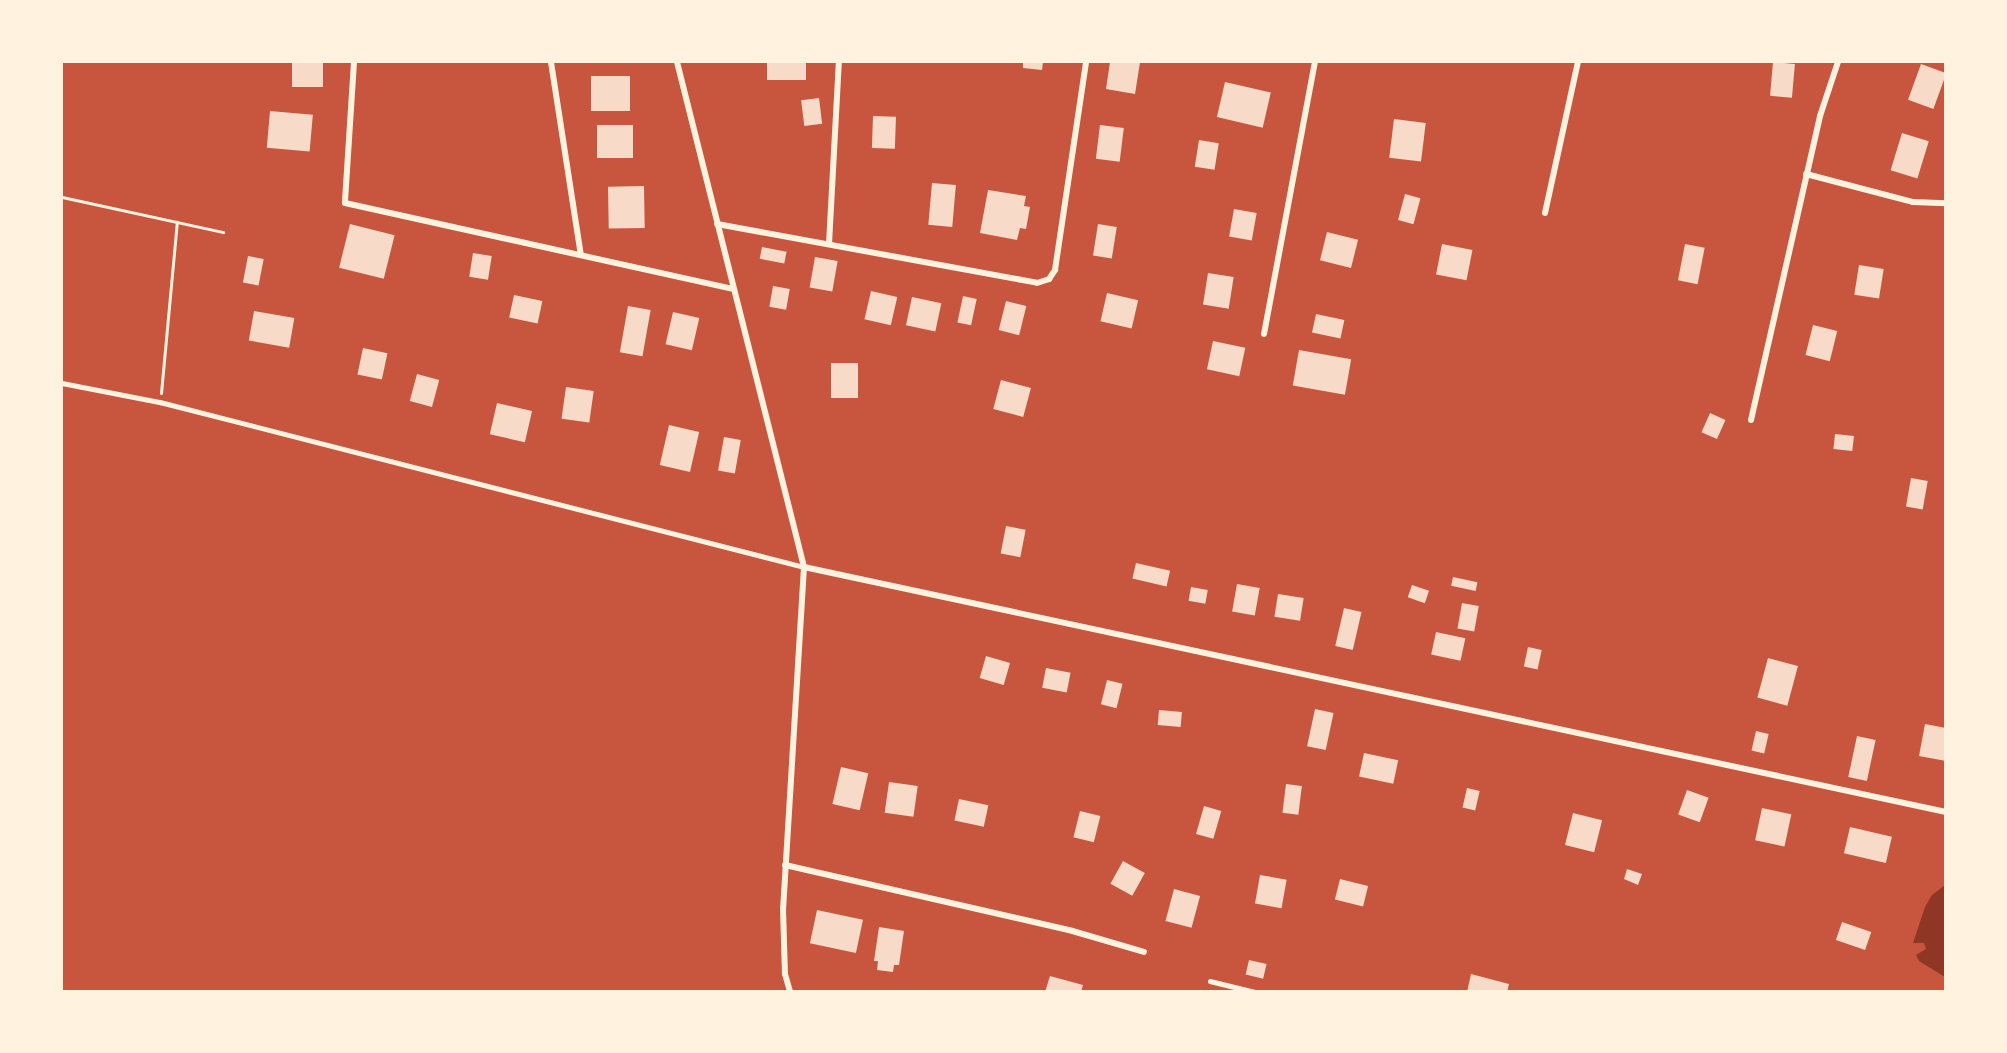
<!DOCTYPE html>
<html>
<head>
<meta charset="utf-8">
<style>
  body { margin:0 }
  #map { position:relative; width:2007px; height:1053px; overflow:hidden; background:#c8553d; font-family:"Open Sans",sans-serif }
  div>[style] { position:absolute }
  .water>* { inset:0; background:#8f3625 }
  .building>* { inset:0; background:#f7dbc8; transform-origin:0 0 }
  .path>* { height:3px; margin:-1.5px; padding:0 1.5px; transform-origin:1.5px; border-radius:1.5px; background:#fff3e0 }
  .service>* { height:4.5px; margin:-2.25px; padding:0 2.25px; transform-origin:2.25px; border-radius:2.25px; background:#fff3e0 }
  .minor>* { height:6px; margin:-3px; padding:0 3px; transform-origin:3px; border-radius:3px; background:#fff3e0 }
  span { translate:-50% -50%; white-space:nowrap; text-align:center; line-height:1.15; -webkit-text-stroke:5px #fff3e0; paint-order:stroke }
  .frame { position:absolute; inset:0; border:63px solid #fff3e0; pointer-events:none }
</style>
</head>
<body>
<div id="map">
  <div class="water">
    <div style="clip-path:polygon(1945px 885px,1945px 977px,1919px 961px,1916px 955px,1926px 949px,1924px 943px,1913px 943px,1925px 907px,1932px 895px)"></div>
  </div>
  <div class="building">
    <div style="left:292px;top:62px;width:31px;height:25px"></div>
    <div style="left:767px;top:62px;width:39px;height:18px"></div>
    <div style="clip-path:polygon(1023px 62px,1043px 62px,1042px 70px,1023px 68px)"></div>
    <div style="clip-path:polygon(1110px 62px,1140px 62px,1135px 94px,1106px 89px)"></div>
    <div style="left:1773px;top:62px;width:22px;height:34px;rotate:5deg"></div>
    <div style="left:1921px;top:64px;width:27px;height:38px;rotate:20deg"></div>
    <div style="left:591px;top:76px;width:39px;height:35px"></div>
    <div style="left:1225px;top:82px;width:47px;height:36px;rotate:13deg"></div>
    <div style="left:819px;top:98px;width:26px;height:18px;rotate:83deg"></div>
    <div style="left:270px;top:111px;width:43px;height:37px;rotate:5deg"></div>
    <div style="left:873px;top:116px;width:23px;height:32px;rotate:2deg"></div>
    <div style="left:1394px;top:119px;width:32px;height:39px;rotate:7deg"></div>
    <div style="left:597px;top:125px;width:36px;height:33px"></div>
    <div style="left:1100px;top:125px;width:24px;height:34px;rotate:7deg"></div>
    <div style="left:1902px;top:133px;width:28px;height:39px;rotate:17deg"></div>
    <div style="left:1199px;top:140px;width:20px;height:27px;rotate:9deg"></div>
    <div style="left:932px;top:183px;width:24px;height:42px;rotate:5deg"></div>
    <div style="left:644px;top:186px;width:42px;height:36px;rotate:89deg"></div>
    <div style="clip-path:polygon(988px 190px,1026px 196px,1024px 206px,1030px 207px,1026px 229px,1020px 228px,1017px 240px,980px 233px)"></div>
    <div style="left:1405px;top:194px;width:16px;height:27px;rotate:15deg"></div>
    <div style="left:1234px;top:209px;width:23px;height:28px;rotate:10deg"></div>
    <div style="left:350px;top:224px;width:46px;height:45px;rotate:14deg"></div>
    <div style="left:1098px;top:224px;width:19px;height:32px;rotate:9deg"></div>
    <div style="left:1327px;top:232px;width:32px;height:29px;rotate:14deg"></div>
    <div style="left:1442px;top:244px;width:31px;height:31px;rotate:11deg"></div>
    <div style="left:1685px;top:244px;width:20px;height:37px;rotate:11deg"></div>
    <div style="left:762px;top:247px;width:25px;height:12px;rotate:11deg"></div>
    <div style="left:473px;top:253px;width:19px;height:24px;rotate:9deg"></div>
    <div style="left:248px;top:256px;width:16px;height:27px;rotate:11deg"></div>
    <div style="left:815px;top:257px;width:23px;height:31px;rotate:10deg"></div>
    <div style="left:1859px;top:265px;width:25px;height:30px;rotate:9deg"></div>
    <div style="left:1208px;top:273px;width:26px;height:32px;rotate:9deg"></div>
    <div style="left:773px;top:286px;width:17px;height:21px;rotate:10deg"></div>
    <div style="left:871px;top:291px;width:27px;height:29px;rotate:13deg"></div>
    <div style="left:1107px;top:293px;width:32px;height:29px;rotate:13deg"></div>
    <div style="left:514px;top:295px;width:29px;height:23px;rotate:12deg"></div>
    <div style="left:963px;top:296px;width:14px;height:27px;rotate:12deg"></div>
    <div style="left:912px;top:297px;width:30px;height:29px;rotate:12deg"></div>
    <div style="left:1006px;top:301px;width:21px;height:30px;rotate:14deg"></div>
    <div style="left:628px;top:306px;width:23px;height:47px;rotate:10deg"></div>
    <div style="left:254px;top:311px;width:41px;height:30px;rotate:10deg"></div>
    <div style="left:673px;top:312px;width:27px;height:33px;rotate:13deg"></div>
    <div style="left:1316px;top:314px;width:29px;height:19px;rotate:12deg"></div>
    <div style="left:1813px;top:325px;width:25px;height:31px;rotate:14deg"></div>
    <div style="left:1213px;top:341px;width:33px;height:29px;rotate:12deg"></div>
    <div style="left:363px;top:348px;width:25px;height:27px;rotate:12deg"></div>
    <div style="left:1299px;top:350px;width:53px;height:36px;rotate:10deg"></div>
    <div style="left:831px;top:363px;width:27px;height:35px"></div>
    <div style="left:417px;top:374px;width:23px;height:28px;rotate:15deg"></div>
    <div style="left:1001px;top:380px;width:31px;height:30px;rotate:15deg"></div>
    <div style="left:566px;top:387px;width:28px;height:32px;rotate:8deg"></div>
    <div style="left:497px;top:403px;width:36px;height:32px;rotate:13deg"></div>
    <div style="left:1710px;top:413px;width:17px;height:21px;rotate:24deg"></div>
    <div style="left:669px;top:425px;width:31px;height:41px;rotate:13deg"></div>
    <div style="left:1835px;top:434px;width:19px;height:15px;rotate:6deg"></div>
    <div style="left:724px;top:437px;width:17px;height:34px;rotate:10deg"></div>
    <div style="left:1911px;top:478px;width:17px;height:29px;rotate:10deg"></div>
    <div style="left:1006px;top:526px;width:20px;height:28px;rotate:11deg"></div>
    <div style="left:1136px;top:563px;width:35px;height:16px;rotate:13deg"></div>
    <div style="left:1453px;top:577px;width:25px;height:9px;rotate:12deg"></div>
    <div style="left:1237px;top:584px;width:23px;height:28px;rotate:10deg"></div>
    <div style="left:1412px;top:585px;width:18px;height:13px;rotate:19deg"></div>
    <div style="left:1191px;top:587px;width:17px;height:14px;rotate:10deg"></div>
    <div style="left:1278px;top:594px;width:26px;height:23px;rotate:9deg"></div>
    <div style="left:1462px;top:603px;width:17px;height:26px;rotate:10deg"></div>
    <div style="left:1344px;top:608px;width:18px;height:39px;rotate:13deg"></div>
    <div style="left:1436px;top:632px;width:30px;height:23px;rotate:12deg"></div>
    <div style="left:1528px;top:647px;width:14px;height:20px;rotate:12deg"></div>
    <div style="left:986px;top:656px;width:25px;height:23px;rotate:16deg"></div>
    <div style="left:1768px;top:658px;width:31px;height:41px;rotate:15deg"></div>
    <div style="left:1046px;top:668px;width:25px;height:20px;rotate:11deg"></div>
    <div style="left:1107px;top:680px;width:16px;height:25px;rotate:14deg"></div>
    <div style="left:1315px;top:709px;width:19px;height:38px;rotate:12deg"></div>
    <div style="left:1159px;top:710px;width:23px;height:15px;rotate:5deg"></div>
    <div style="clip-path:polygon(1925px 724px,1946px 728px,1946px 761px,1919px 756px)"></div>
    <div style="left:1756px;top:731px;width:13px;height:20px;rotate:13deg"></div>
    <div style="left:1857px;top:736px;width:19px;height:42px;rotate:12deg"></div>
    <div style="left:1364px;top:753px;width:35px;height:24px;rotate:12deg"></div>
    <div style="left:841px;top:767px;width:28px;height:38px;rotate:13deg"></div>
    <div style="left:889px;top:782px;width:29px;height:31px;rotate:8deg"></div>
    <div style="left:1286px;top:784px;width:16px;height:29px;rotate:7deg"></div>
    <div style="left:1467px;top:788px;width:13px;height:20px;rotate:13deg"></div>
    <div style="left:1687px;top:790px;width:23px;height:26px;rotate:20deg"></div>
    <div style="left:959px;top:799px;width:30px;height:22px;rotate:12deg"></div>
    <div style="left:1204px;top:806px;width:18px;height:29px;rotate:16deg"></div>
    <div style="left:1762px;top:808px;width:30px;height:33px;rotate:12deg"></div>
    <div style="left:1080px;top:811px;width:21px;height:27px;rotate:14deg"></div>
    <div style="left:1573px;top:813px;width:30px;height:33px;rotate:14deg"></div>
    <div style="left:1850px;top:827px;width:43px;height:27px;rotate:13deg"></div>
    <div style="left:1123px;top:861px;width:25px;height:26px;rotate:29deg"></div>
    <div style="clip-path:polygon(1627px 869px,1642px 874px,1638px 885px,1624px 879px)"></div>
    <div style="left:1260px;top:875px;width:27px;height:29px;rotate:10deg"></div>
    <div style="left:1340px;top:879px;width:29px;height:21px;rotate:14deg"></div>
    <div style="left:1174px;top:889px;width:27px;height:33px;rotate:15deg"></div>
    <div style="left:817px;top:910px;width:47px;height:34px;rotate:12deg"></div>
    <div style="left:1842px;top:922px;width:31px;height:19px;rotate:19deg"></div>
    <div style="clip-path:polygon(879px 927px,904px 931px,899px 965px,894px 965px,893px 972px,877px 970px,878px 961px,874px 961px)"></div>
    <div style="left:1249px;top:960px;width:18px;height:15px;rotate:13deg"></div>
    <div style="clip-path:polygon(1471px 974px,1509px 984px,1507px 992px,1467px 992px)"></div>
    <div style="clip-path:polygon(1050px 976px,1083px 985px,1081px 992px,1045px 992px)"></div>
  </div>
  <div class="path">
    <div style="left:62px;top:197px;width:165px;rotate:12.3deg"></div>
    <div style="left:161px;top:393px;width:172px;rotate:-84.7deg"></div>
  </div>
  <div class="service">
    <div style="left:62px;top:383px;width:100px;rotate:11deg"></div>
    <div style="left:160px;top:402px;width:665px;rotate:14.37deg"></div>
    <div style="left:1210px;top:981px;width:46px;rotate:13.7deg"></div>
  </div>
  <div class="minor">
    <div style="left:354px;top:62px;width:141px;rotate:93.7deg"></div>
    <div style="left:345px;top:203px;width:397px;rotate:12.5deg"></div>
    <div style="left:551px;top:62px;width:195px;rotate:81.2deg"></div>
    <div style="left:677px;top:62px;width:521px;rotate:75.88deg"></div>
    <div style="left:804px;top:567px;width:342px;rotate:93.5deg"></div>
    <div style="left:783px;top:908px;width:66px;rotate:88.3deg"></div>
    <div style="left:785px;top:974px;width:19px;rotate:74deg"></div>
    <div style="left:1806px;top:174px;width:111px;rotate:14.7deg"></div>
    <div style="left:1913px;top:202px;width:33px;rotate:2deg"></div>
    <div style="left:1545px;top:213px;width:155px;rotate:-77.7deg"></div>
    <div style="left:717px;top:224px;width:325px;rotate:10.4deg"></div>
    <div style="left:1037px;top:283px;width:13px;rotate:-18deg"></div>
    <div style="left:1049px;top:279px;width:11px;rotate:-56deg"></div>
    <div style="left:1055px;top:270px;width:210px;rotate:-81.5deg"></div>
    <div style="left:829px;top:244px;width:182px;rotate:-86.9deg"></div>
    <div style="left:1264px;top:334px;width:277px;rotate:-79.4deg"></div>
    <div style="left:1751px;top:420px;width:312px;rotate:-77.2deg"></div>
    <div style="left:1820px;top:116px;width:57px;rotate:-71.6deg"></div>
    <div style="left:804px;top:567px;width:1168px;rotate:12.11deg"></div>
    <div style="left:785px;top:865px;width:291px;rotate:12.9deg"></div>
    <div style="left:1069px;top:930px;width:78px;rotate:16.3deg"></div>
  </div>
  <div class="frame"></div>
</div>
</body>
</html>
